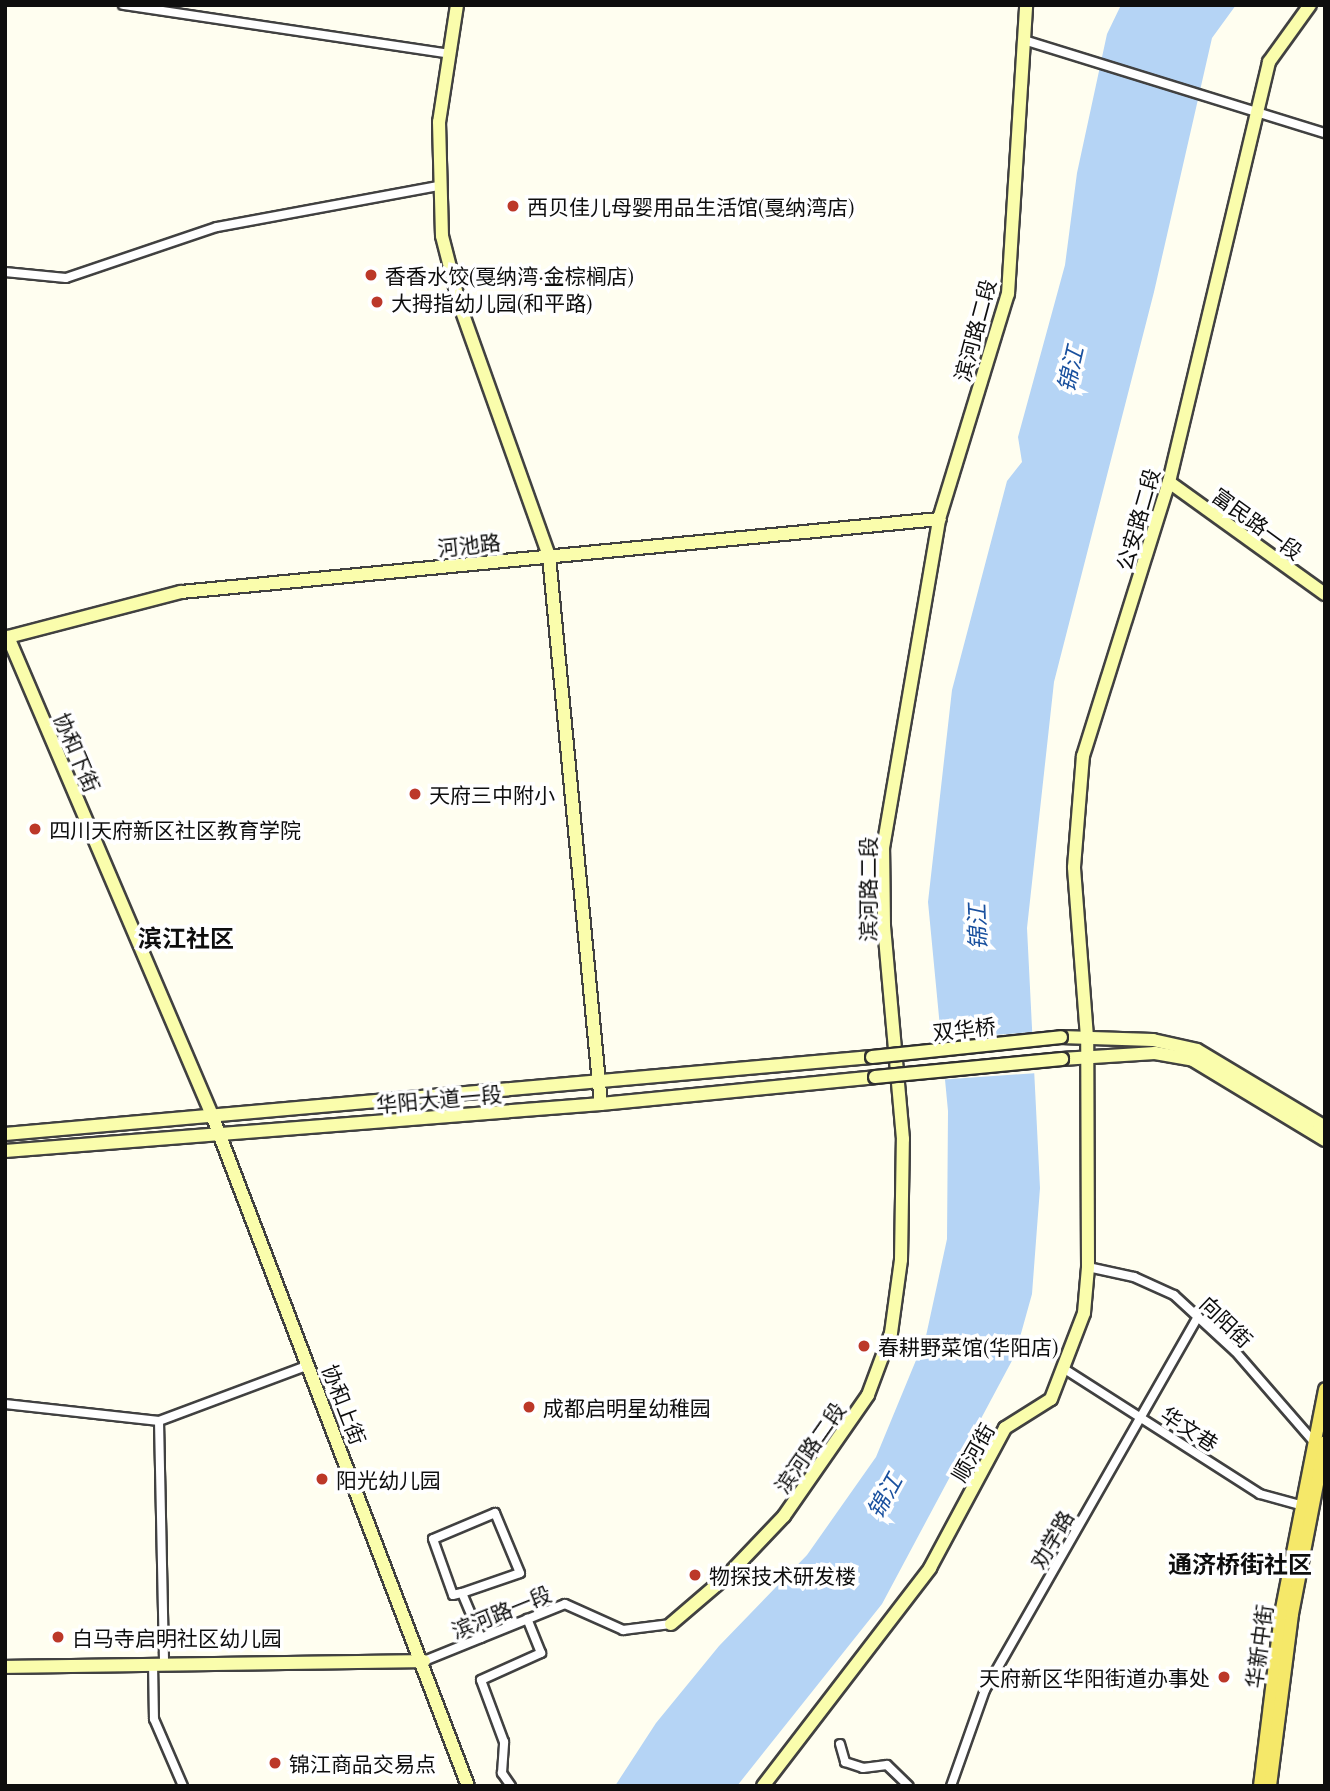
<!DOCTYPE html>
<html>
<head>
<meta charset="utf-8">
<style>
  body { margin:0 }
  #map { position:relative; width:1330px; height:1791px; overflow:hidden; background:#fffef0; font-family:"Playfair Display","Noto Sans SC",serif }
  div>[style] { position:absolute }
  .water>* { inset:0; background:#b5d4f5 }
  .pier>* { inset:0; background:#fffef0; transform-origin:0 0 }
  .roads { filter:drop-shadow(2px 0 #414141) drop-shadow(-2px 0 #414141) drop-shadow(0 2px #414141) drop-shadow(0 -2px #414141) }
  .street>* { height:8px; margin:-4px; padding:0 4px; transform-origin:4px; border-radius:4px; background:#fff }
  .secondary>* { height:12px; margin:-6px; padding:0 6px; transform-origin:6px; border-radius:6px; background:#fafdac }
  .primary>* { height:12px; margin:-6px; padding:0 6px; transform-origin:6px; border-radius:6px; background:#f5e869 }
  .bridges { filter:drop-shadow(2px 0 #303030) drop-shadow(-2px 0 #303030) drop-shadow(0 2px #303030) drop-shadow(0 -2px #303030) }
  .secondary-bridge>* { height:12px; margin:-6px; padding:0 6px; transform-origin:6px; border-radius:6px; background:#fafdac }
  .dots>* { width:19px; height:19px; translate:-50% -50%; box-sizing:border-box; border:4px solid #fff; border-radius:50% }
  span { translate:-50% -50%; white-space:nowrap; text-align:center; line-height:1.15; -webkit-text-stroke:7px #fff; paint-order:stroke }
  .poi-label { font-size:21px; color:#0e0e0e }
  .left { translate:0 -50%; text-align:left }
  .right { translate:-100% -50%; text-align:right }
  .street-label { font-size:21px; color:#0e0e0e }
  .water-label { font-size:23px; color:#19509e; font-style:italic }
  .quarter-label { font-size:24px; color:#0e0e0e; font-weight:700 }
  .frame { position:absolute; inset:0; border:7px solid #0e0e0e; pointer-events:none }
</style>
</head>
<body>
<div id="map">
  <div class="water">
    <div style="clip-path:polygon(1121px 5px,1236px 5px,1212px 38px,1154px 292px,1054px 682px,1027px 928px,1040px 1188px,1032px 1294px,1015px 1355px,882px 1604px,737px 1786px,615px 1786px,656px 1723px,719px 1646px,807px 1555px,876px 1457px,926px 1336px,947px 1239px,948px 1111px,928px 902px,952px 690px,1007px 481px,1022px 462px,1018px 437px,1065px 265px,1077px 173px,1107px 34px)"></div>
  </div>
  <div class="pier">
    <div style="left:1035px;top:1032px;width:41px;height:97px;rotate:86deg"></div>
  </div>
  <div class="roads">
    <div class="street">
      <div style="left:123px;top:5px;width:330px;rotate:8.5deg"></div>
      <div style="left:1024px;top:40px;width:315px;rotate:17.2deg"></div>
      <div style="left:5px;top:272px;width:61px;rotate:5.6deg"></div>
      <div style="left:66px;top:278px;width:159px;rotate:-18.7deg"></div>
      <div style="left:217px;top:227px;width:225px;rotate:-10.5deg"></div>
      <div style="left:1088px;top:1267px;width:47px;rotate:12.3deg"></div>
      <div style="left:1134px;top:1277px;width:44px;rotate:24.2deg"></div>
      <div style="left:1174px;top:1295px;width:83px;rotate:42.6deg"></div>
      <div style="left:1235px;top:1351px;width:121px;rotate:49deg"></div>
      <div style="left:1066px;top:1370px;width:230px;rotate:32.6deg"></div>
      <div style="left:1260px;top:1494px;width:41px;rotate:15.4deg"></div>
      <div style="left:5px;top:1404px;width:155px;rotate:6.3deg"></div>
      <div style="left:159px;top:1421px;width:160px;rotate:-20.5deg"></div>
      <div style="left:159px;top:1421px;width:242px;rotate:88.8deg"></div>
      <div style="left:462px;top:1593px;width:61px;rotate:-19deg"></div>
      <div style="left:520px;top:1573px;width:65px;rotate:-112.6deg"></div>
      <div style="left:495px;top:1513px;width:67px;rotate:157.2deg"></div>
      <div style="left:433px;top:1539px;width:59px;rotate:70.3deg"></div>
      <div style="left:453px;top:1595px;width:9px;rotate:-13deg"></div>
      <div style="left:462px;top:1593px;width:49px;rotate:67.1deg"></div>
      <div style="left:424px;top:1661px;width:152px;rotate:-22deg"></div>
      <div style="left:565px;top:1604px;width:64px;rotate:24.1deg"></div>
      <div style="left:623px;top:1630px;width:48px;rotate:-7.1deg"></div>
      <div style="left:153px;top:1663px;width:56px;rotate:89deg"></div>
      <div style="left:154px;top:1719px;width:73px;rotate:66.6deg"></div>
      <div style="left:840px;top:1744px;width:19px;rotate:74deg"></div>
      <div style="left:845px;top:1762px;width:19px;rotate:18deg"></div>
      <div style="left:863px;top:1768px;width:24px;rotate:-7deg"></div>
      <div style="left:887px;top:1765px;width:30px;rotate:44deg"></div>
      <div style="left:511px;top:1786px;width:16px;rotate:-125deg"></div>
      <div style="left:502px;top:1773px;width:31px;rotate:-86deg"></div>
      <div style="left:504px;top:1742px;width:66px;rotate:-110.4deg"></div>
      <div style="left:481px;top:1680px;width:66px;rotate:-24.2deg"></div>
      <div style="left:541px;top:1653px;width:37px;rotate:-112deg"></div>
      <div style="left:951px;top:1786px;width:102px;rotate:-70.5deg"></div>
      <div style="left:985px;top:1690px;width:430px;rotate:-60.3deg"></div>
    </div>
    <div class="secondary">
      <div style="left:457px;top:5px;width:118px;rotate:98.7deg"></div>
      <div style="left:439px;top:122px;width:114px;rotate:88.5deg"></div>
      <div style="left:442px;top:236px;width:72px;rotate:75.6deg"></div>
      <div style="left:460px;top:306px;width:265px;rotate:70.4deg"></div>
      <div style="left:549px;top:556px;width:550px;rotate:84.58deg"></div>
      <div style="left:1169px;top:482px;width:192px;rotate:35.7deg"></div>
      <div style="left:1061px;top:1037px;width:92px;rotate:1.9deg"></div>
      <div style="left:1153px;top:1040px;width:45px;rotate:12.8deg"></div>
      <div style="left:1197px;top:1050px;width:149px;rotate:31deg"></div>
      <div style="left:1062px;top:1059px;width:93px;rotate:-3.7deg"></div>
      <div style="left:1155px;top:1053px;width:39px;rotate:10deg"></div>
      <div style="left:1193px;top:1060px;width:154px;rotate:31.2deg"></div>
      <div style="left:5px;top:1134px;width:870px;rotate:-5.08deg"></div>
      <div style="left:5px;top:1151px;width:598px;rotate:-4.51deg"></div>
      <div style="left:601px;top:1104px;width:275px;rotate:-5.6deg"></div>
      <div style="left:671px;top:1624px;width:74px;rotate:-40.6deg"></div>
      <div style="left:727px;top:1576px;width:83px;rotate:-46.5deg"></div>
      <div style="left:784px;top:1516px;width:147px;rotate:-55.2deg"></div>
      <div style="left:868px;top:1395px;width:66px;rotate:-69.6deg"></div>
      <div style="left:891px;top:1333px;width:74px;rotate:-82.2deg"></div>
      <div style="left:901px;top:1260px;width:121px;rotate:-89.1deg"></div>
      <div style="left:903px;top:1139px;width:214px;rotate:-95.1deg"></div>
      <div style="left:884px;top:926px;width:78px;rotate:-90.7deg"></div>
      <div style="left:883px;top:848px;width:334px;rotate:-80.3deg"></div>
      <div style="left:939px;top:519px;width:235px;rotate:-73deg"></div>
      <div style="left:1008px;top:294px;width:290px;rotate:-86.4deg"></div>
      <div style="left:5px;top:1667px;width:419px;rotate:-0.8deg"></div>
      <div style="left:468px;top:1786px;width:718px;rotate:-110.88deg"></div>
      <div style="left:212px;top:1115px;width:520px;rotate:-113.11deg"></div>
      <div style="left:8px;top:637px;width:179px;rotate:-14.6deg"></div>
      <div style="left:181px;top:592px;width:762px;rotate:-5.5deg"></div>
      <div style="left:763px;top:1786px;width:275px;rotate:-52.5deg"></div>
      <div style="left:930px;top:1568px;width:159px;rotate:-61.8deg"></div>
      <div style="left:1005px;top:1428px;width:54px;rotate:-32.2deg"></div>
      <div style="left:1051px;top:1399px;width:92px;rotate:-69deg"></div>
      <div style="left:1084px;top:1313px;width:46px;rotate:-85deg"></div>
      <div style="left:1088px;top:1267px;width:230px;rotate:-90.2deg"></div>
      <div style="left:1087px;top:1037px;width:170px;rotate:-94.4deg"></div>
      <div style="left:1074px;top:867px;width:111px;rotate:-85.4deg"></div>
      <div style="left:1083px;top:756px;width:287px;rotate:-72.6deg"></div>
      <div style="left:1169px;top:482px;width:432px;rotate:-76.6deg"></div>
      <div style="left:1269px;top:62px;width:70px;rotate:-54.3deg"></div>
    </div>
    <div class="primary">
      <div style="left:1260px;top:1786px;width:173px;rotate:-83deg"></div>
      <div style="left:1281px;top:1614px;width:229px;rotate:-78.9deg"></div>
      <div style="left:1270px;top:1786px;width:173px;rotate:-82.7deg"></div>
      <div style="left:1292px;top:1614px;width:175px;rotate:-79.1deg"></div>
    </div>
  </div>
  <div class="bridges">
    <div class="secondary-bridge">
      <div style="left:872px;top:1057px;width:190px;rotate:-6deg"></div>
      <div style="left:875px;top:1077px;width:188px;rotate:-5.5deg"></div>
    </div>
  </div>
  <div class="dots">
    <div style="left:513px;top:206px;background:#bc3829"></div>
    <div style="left:371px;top:275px;background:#bc3829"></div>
    <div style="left:377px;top:302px;background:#bc3829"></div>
    <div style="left:415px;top:794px;background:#bc3829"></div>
    <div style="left:35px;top:829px;background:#bc3829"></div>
    <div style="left:864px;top:1346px;background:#bc3829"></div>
    <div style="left:529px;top:1407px;background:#bc3829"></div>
    <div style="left:322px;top:1479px;background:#bc3829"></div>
    <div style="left:695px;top:1575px;background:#bc3829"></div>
    <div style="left:58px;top:1637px;background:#bc3829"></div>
    <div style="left:1224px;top:1677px;background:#bc3829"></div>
    <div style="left:275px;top:1763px;background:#bc3829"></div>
  </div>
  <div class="poi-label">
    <span class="left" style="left:527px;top:206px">西贝佳儿母婴用品生活馆(戛纳湾店)</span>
    <span class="left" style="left:385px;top:275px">香香水饺(戛纳湾·金棕榈店)</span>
    <span class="left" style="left:391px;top:302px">大拇指幼儿园(和平路)</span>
    <span class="left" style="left:429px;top:794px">天府三中附小</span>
    <span class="left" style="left:49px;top:829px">四川天府新区社区教育学院</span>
    <span class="left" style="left:878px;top:1346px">春耕野菜馆(华阳店)</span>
    <span class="left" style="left:543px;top:1407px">成都启明星幼稚园</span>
    <span class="left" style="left:336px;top:1479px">阳光幼儿园</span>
    <span class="left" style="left:709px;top:1575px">物探技术研发楼</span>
    <span class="left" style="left:72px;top:1637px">白马寺启明社区幼儿园</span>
    <span class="right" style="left:1210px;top:1677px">天府新区华阳街道办事处</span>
    <span class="left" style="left:289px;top:1763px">锦江商品交易点</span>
  </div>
  <div class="street-label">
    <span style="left:974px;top:330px;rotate:-75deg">滨河路二段</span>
    <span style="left:1137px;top:519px;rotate:-74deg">公安路二段</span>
    <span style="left:1258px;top:523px;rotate:36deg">富民路一段</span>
    <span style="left:469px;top:544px;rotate:-6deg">河池路</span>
    <span style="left:78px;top:752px;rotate:67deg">协和下街</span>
    <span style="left:867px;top:889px;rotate:-90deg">滨河路二段</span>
    <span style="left:964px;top:1028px;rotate:-6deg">双华桥</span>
    <span style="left:439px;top:1098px;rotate:-5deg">华阳大道一段</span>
    <span style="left:1227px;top:1321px;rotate:44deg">向阳街</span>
    <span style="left:345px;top:1404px;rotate:69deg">协和上街</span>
    <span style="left:1190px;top:1428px;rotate:33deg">华文巷</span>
    <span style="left:809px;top:1447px;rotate:-55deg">滨河路二段</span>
    <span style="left:972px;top:1452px;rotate:-60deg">顺河街</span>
    <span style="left:1051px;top:1539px;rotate:-60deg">劝学路</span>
    <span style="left:501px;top:1611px;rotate:-22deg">滨河路一段</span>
    <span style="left:1258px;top:1646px;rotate:-82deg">华新中街</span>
  </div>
  <div class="water-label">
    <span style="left:1070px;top:369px;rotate:-77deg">锦江</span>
    <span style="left:977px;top:927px;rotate:-92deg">锦江</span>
    <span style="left:884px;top:1496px;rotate:-61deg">锦江</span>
  </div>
  <div class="quarter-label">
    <span style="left:186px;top:938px">滨江社区</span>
    <span style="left:1240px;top:1564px">通济桥街社区</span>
  </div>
  <div class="frame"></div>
</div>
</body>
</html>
